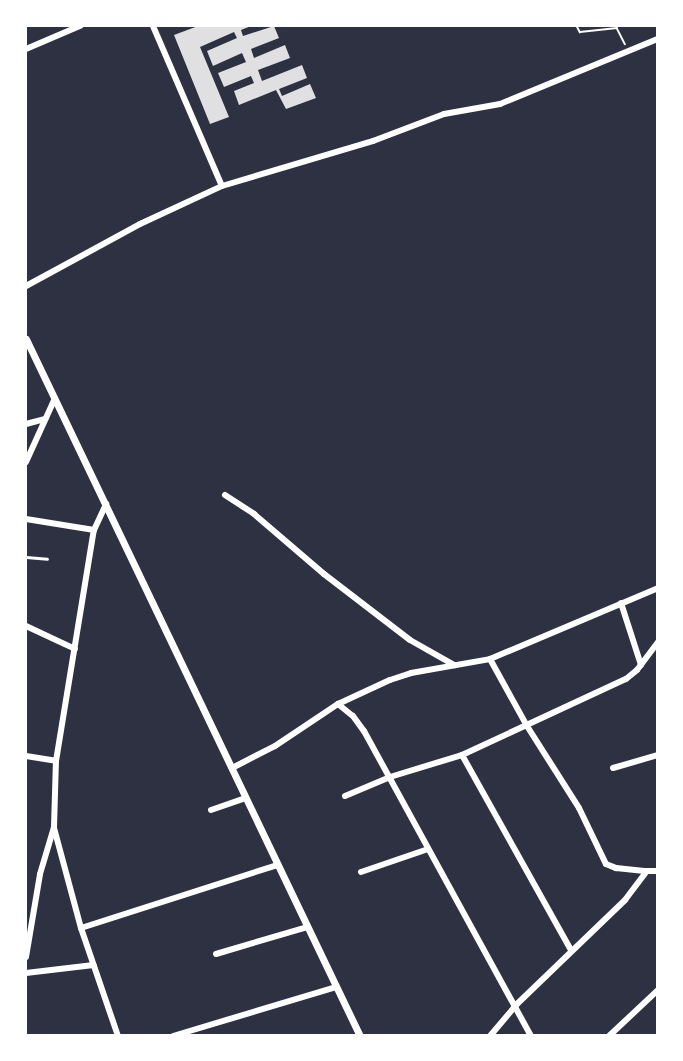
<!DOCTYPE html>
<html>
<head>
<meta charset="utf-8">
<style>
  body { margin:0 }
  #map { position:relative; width:683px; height:1061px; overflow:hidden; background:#2d3142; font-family:"Open Sans",sans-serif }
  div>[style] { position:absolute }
  .building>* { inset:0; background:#e0e0e3 }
  .path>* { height:1.5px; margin:-0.75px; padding:0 0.75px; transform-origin:0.75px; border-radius:0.75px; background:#fff }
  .service>* { height:3px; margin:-1.5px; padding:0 1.5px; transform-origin:1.5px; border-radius:1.5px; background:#fff }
  .minor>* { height:6px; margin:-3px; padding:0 3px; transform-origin:3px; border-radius:3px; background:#fff }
  .tertiary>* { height:7px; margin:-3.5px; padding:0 3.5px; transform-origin:3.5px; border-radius:3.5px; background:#fff }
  span { translate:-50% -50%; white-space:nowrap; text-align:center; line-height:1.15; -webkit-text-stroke:5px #fff; paint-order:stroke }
  .frame { position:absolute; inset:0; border:27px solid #fff; pointer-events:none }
</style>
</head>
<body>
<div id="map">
  <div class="building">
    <div style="clip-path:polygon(198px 26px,251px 26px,241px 30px,243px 36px,274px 26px,279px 38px,251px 49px,254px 58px,285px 45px,290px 58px,258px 70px,262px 81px,302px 65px,307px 78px,279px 89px,282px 96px,310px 84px,316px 98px,286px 109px,276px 90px,239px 105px,234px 91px,254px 83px,251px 76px,224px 87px,218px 73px,246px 62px,242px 53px,213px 66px,207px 51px,237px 38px,234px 32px,200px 47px,229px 117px,210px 124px,174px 35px)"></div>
  </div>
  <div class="path">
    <div style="left:577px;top:26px;width:7px;rotate:63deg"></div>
    <div style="left:580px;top:32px;width:37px;rotate:-6deg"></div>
    <div style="left:617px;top:28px;width:18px;rotate:63deg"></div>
  </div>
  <div class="service">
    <div style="left:26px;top:557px;width:21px;rotate:5deg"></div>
  </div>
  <div class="minor">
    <div style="left:153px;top:26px;width:174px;rotate:66.7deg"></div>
    <div style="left:26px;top:49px;width:59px;rotate:-23.1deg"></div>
    <div style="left:26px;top:286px;width:130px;rotate:-28.5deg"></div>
    <div style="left:140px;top:224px;width:90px;rotate:-24.9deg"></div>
    <div style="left:222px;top:186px;width:158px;rotate:-16.6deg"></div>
    <div style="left:373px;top:141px;width:76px;rotate:-20.8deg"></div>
    <div style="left:444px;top:114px;width:57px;rotate:-10.1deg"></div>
    <div style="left:500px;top:104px;width:171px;rotate:-22.4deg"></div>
    <div style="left:26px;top:424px;width:20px;rotate:-15deg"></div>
    <div style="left:26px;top:462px;width:70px;rotate:-65.6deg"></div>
    <div style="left:225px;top:495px;width:35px;rotate:33deg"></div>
    <div style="left:254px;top:514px;width:92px;rotate:40.6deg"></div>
    <div style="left:324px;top:574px;width:108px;rotate:37.5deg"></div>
    <div style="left:410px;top:640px;width:51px;rotate:29.6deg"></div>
    <div style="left:26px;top:519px;width:69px;rotate:9.2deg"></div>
    <div style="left:621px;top:603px;width:65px;rotate:72.1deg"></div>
    <div style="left:26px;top:626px;width:54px;rotate:25.1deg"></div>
    <div style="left:490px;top:659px;width:77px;rotate:61.1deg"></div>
    <div style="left:527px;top:726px;width:97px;rotate:57.6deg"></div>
    <div style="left:579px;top:808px;width:62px;rotate:64.3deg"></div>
    <div style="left:606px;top:864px;width:11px;rotate:22deg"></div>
    <div style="left:616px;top:868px;width:31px;rotate:6deg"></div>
    <div style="left:338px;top:704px;width:19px;rotate:39deg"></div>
    <div style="left:353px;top:716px;width:19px;rotate:54deg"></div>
    <div style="left:364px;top:731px;width:348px;rotate:61.3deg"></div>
    <div style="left:462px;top:755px;width:223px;rotate:60.8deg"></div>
    <div style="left:26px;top:756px;width:30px;rotate:9deg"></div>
    <div style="left:232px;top:768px;width:48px;rotate:-27.1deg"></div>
    <div style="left:275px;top:746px;width:76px;rotate:-33.7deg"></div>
    <div style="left:338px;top:704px;width:57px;rotate:-24.8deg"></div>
    <div style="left:390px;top:680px;width:22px;rotate:-18deg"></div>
    <div style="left:411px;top:673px;width:80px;rotate:-10deg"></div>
    <div style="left:490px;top:659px;width:182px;rotate:-22.9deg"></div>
    <div style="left:613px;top:768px;width:47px;rotate:-16.1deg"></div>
    <div style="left:345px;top:796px;width:49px;rotate:-22.9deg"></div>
    <div style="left:390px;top:777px;width:75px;rotate:-17deg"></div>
    <div style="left:462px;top:755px;width:181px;rotate:-24.9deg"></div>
    <div style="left:626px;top:679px;width:14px;rotate:-39deg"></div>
    <div style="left:637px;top:670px;width:35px;rotate:-53deg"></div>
    <div style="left:211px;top:810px;width:37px;rotate:-19deg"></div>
    <div style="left:54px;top:828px;width:104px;rotate:74.9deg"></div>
    <div style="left:81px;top:928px;width:114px;rotate:71.1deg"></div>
    <div style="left:361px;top:872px;width:71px;rotate:-18.9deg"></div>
    <div style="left:81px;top:928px;width:206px;rotate:-17.8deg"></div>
    <div style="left:216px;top:954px;width:95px;rotate:-16.5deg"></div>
    <div style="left:26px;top:957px;width:84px;rotate:-80.4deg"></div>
    <div style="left:40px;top:874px;width:49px;rotate:-73.4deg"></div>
    <div style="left:54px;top:827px;width:66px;rotate:-88.3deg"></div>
    <div style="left:56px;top:761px;width:234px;rotate:-80.7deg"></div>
    <div style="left:94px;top:530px;width:29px;rotate:-65deg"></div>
    <div style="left:26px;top:973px;width:68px;rotate:-6.7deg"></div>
    <div style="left:173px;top:1036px;width:170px;rotate:-16.7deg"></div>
    <div style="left:490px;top:1036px;width:42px;rotate:-49.8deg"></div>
    <div style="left:517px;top:1004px;width:150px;rotate:-43.9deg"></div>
    <div style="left:625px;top:900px;width:36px;rotate:-53deg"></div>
    <div style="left:647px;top:871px;width:11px"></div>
    <div style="left:609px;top:1036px;width:67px;rotate:-43.2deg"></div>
  </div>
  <div class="tertiary">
    <div style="left:26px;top:339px;width:773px;rotate:64.4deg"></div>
  </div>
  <div class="frame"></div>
</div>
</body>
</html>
